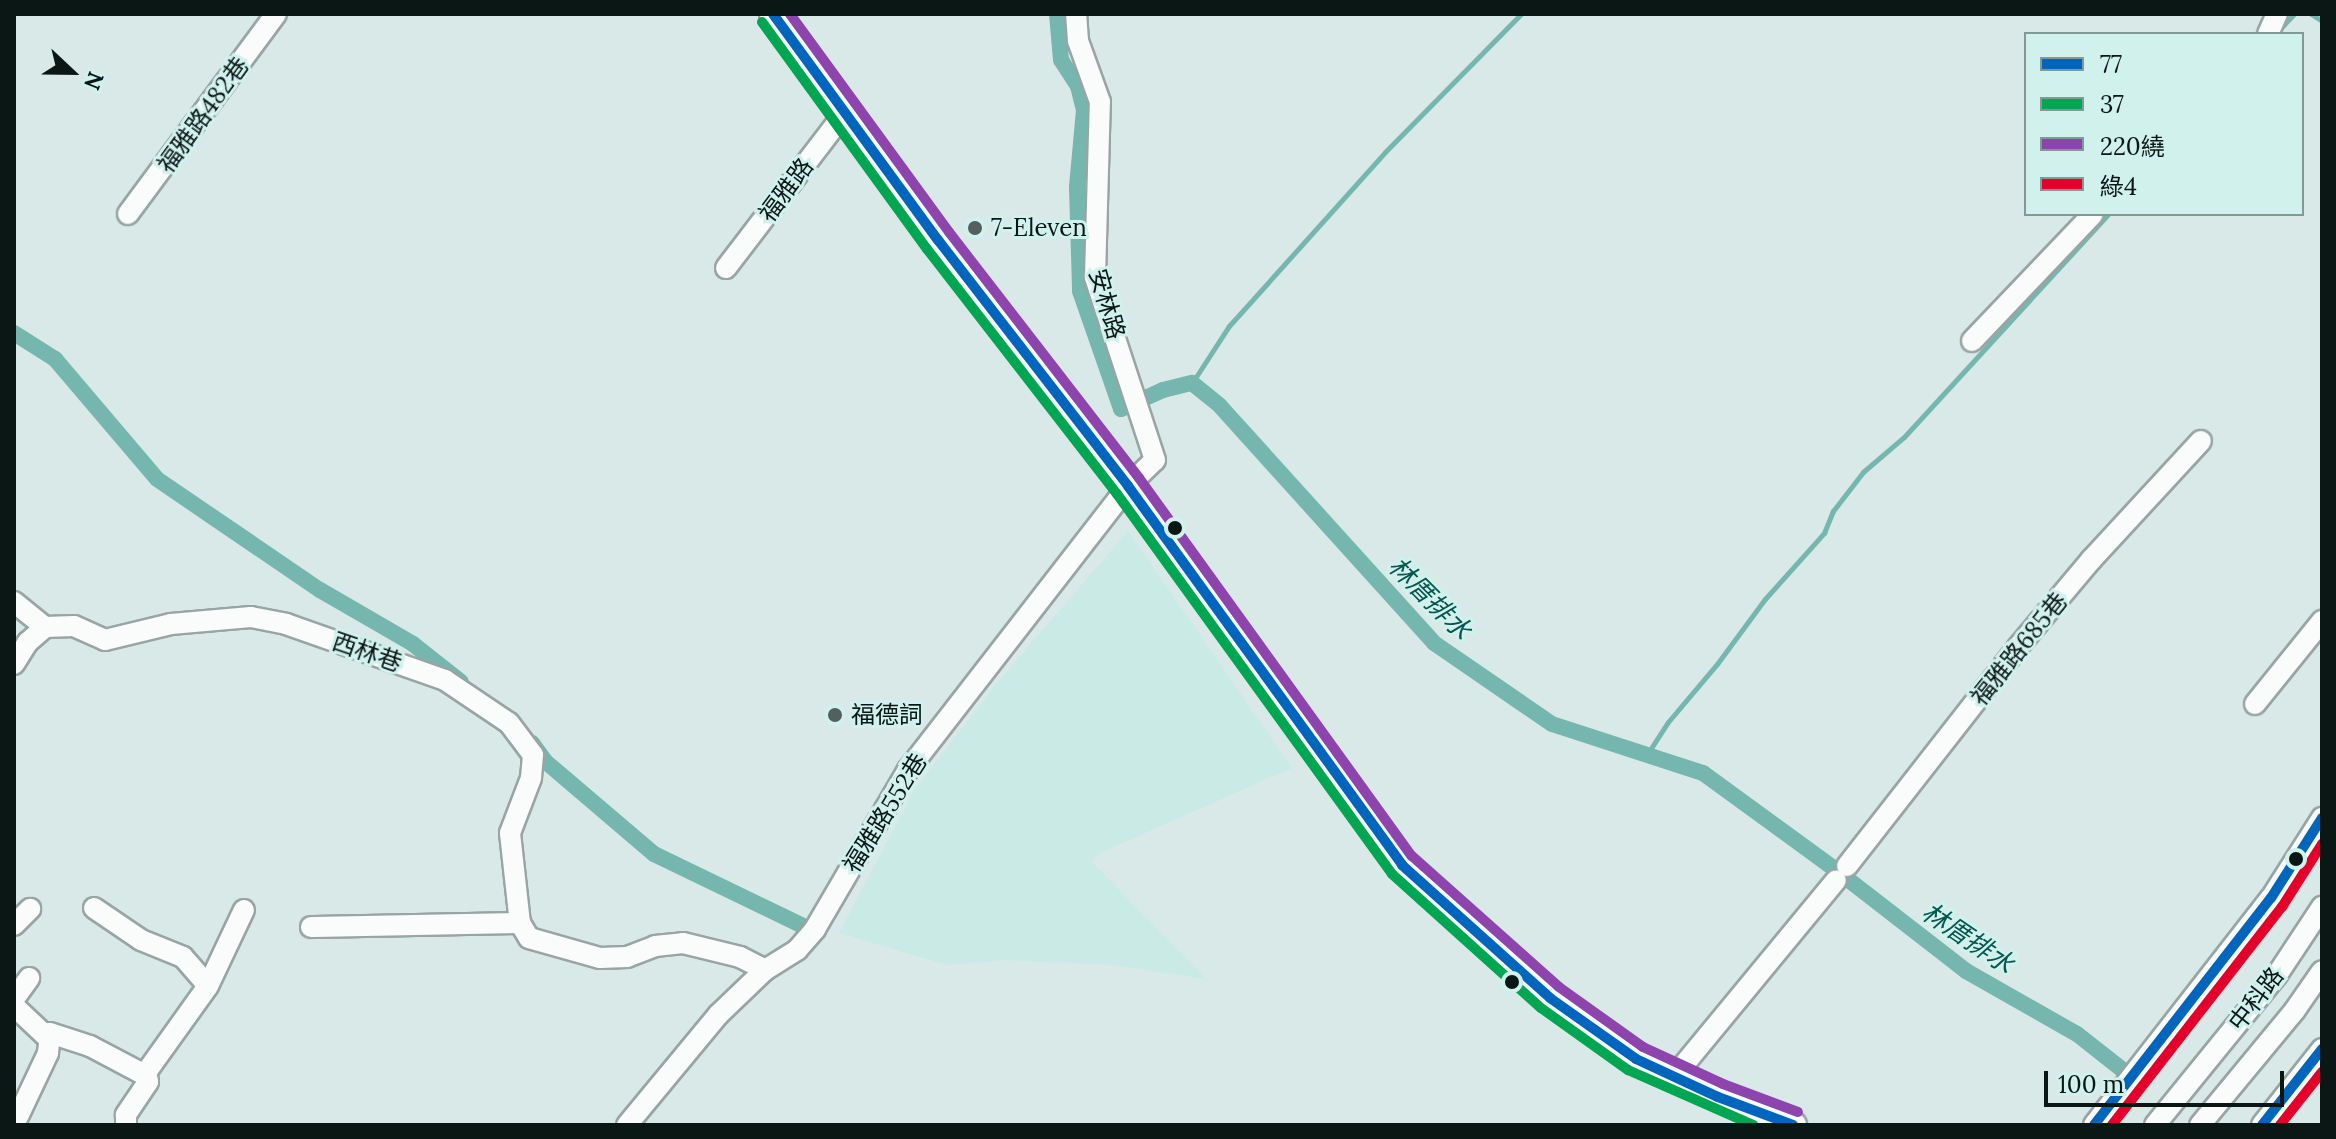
<!DOCTYPE html>
<html>
<head>
<meta charset="utf-8">
<style>
  body { margin:0 }
  #map { position:relative; width:2336px; height:1139px; overflow:hidden; background:#d8e9e7; font-family:Lora,"Noto Sans TC",serif }
  div>[style] { position:absolute }
  .built>* { inset:0; background:#caeae5 }
  .stream>* { height:5px; margin:-2.5px; padding:0 2.5px; transform-origin:2.5px; border-radius:2.5px; background:#75b7af }
  .canal>* { height:16px; margin:-8px; padding:0 8px; transform-origin:8px; border-radius:8px; background:#75b7af }
  .roads { filter:drop-shadow(2px 0 #98a5a4) drop-shadow(-2px 0 #98a5a4) drop-shadow(0 2px #98a5a4) drop-shadow(0 -2px #98a5a4) }
  .minor>* { height:20px; margin:-10px; padding:0 10px; transform-origin:10px; border-radius:10px; background:#f9fcfb }
  .major>* { height:26px; margin:-13px; padding:0 13px; transform-origin:13px; border-radius:13px; background:#f9fcfb }
  .bus-1>* { height:10px; margin:-5px; padding:0 5px; transform-origin:5px; border-radius:5px; background:#0065bd }
  .bus-2>* { height:10px; margin:-5px; padding:0 5px; transform-origin:5px; border-radius:5px; background:#00a651 }
  .bus-3>* { height:10px; margin:-5px; padding:0 5px; transform-origin:5px; border-radius:5px; background:#8e44ad }
  .bus-4>* { height:10px; margin:-5px; padding:0 5px; transform-origin:5px; border-radius:5px; background:#e4002b }
  .dots>* { width:22px; height:22px; translate:-50% -50%; box-sizing:border-box; border:4px solid #d0f1ec; border-radius:50% }
  span { translate:-50% -50%; white-space:nowrap; text-align:center; line-height:1.15; -webkit-text-stroke:6px #d0f1ec; paint-order:stroke }
  .street-label { font-size:24px; color:#0b1715 }
  .poi-label { font-size:24px; color:#0b1715 }
  .left { translate:0 -50%; text-align:left }
  .water-label { font-size:26px; color:#06554e; font-style:italic }
  .frame { position:absolute; inset:0; border:16px solid #0b1715; pointer-events:none }
  .legend { position:absolute; left:2024px; top:32px; width:280px; height:184px; box-sizing:border-box; background:#d0f1ec; border:2px solid #819a96; margin:0; padding:10px 14px; list-style:none; font-size:24px; color:#0b1715 }
  .legend li { display:flex; align-items:center; gap:16px; height:40px }
  .legend b { width:40px; border:2px solid #819a96 }
  .north { position:absolute; left:32px; top:32px; width:80px; height:80px; -webkit-text-stroke:6px #d0f1ec; paint-order:stroke; rotate:112deg; font-size:22px; font-weight:700; line-height:32px; text-align:center; color:#0b1715 }
  .north::after { content:''; display:block; margin:auto; width:28px; height:36px; background:#0b1715; clip-path:polygon(50% 0,100% 100%,50% 72%,0 100%) }
  .scale { position:absolute; left:2044px; top:1071px; width:240px; height:36px; box-sizing:border-box; border:4px solid #0b1715; border-top:0; padding-left:10px; font-size:24px; line-height:28px; white-space:nowrap; color:#0b1715; -webkit-text-stroke:6px #d0f1ec; paint-order:stroke }
</style>
</head>
<body>
<div id="map">
  <div class="built">
    <div style="clip-path:polygon(1128px 531px,1292px 768px,1100px 853px,1092px 862px,1206px 979px,1114px 965px,1003px 960px,947px 965px,839px 933px,915px 789px,997px 683px)"></div>
  </div>
  <div class="stream">
    <div style="left:2311px;top:14px;width:13px;rotate:32deg"></div>
    <div style="left:2278px;top:31px;width:23px;rotate:-47deg"></div>
    <div style="left:1192px;top:383px;width:68px;rotate:-57deg"></div>
    <div style="left:1229px;top:326px;width:234px;rotate:-48.1deg"></div>
    <div style="left:1385px;top:152px;width:194px;rotate:-45.4deg"></div>
    <div style="left:1646px;top:756px;width:40px;rotate:-57.1deg"></div>
    <div style="left:1668px;top:722px;width:76px;rotate:-49.8deg"></div>
    <div style="left:1717px;top:664px;width:81px;rotate:-53.6deg"></div>
    <div style="left:1765px;top:599px;width:89px;rotate:-48.2deg"></div>
    <div style="left:1824px;top:533px;width:24px;rotate:-68deg"></div>
    <div style="left:1833px;top:511px;width:49px;rotate:-52.4deg"></div>
    <div style="left:1863px;top:472px;width:54px;rotate:-40.5deg"></div>
    <div style="left:1904px;top:437px;width:302px;rotate:-47.5deg"></div>
  </div>
  <div class="canal">
    <div style="left:1057px;top:14px;width:46px;rotate:85deg"></div>
    <div style="left:1061px;top:60px;width:31px;rotate:57deg"></div>
    <div style="left:1078px;top:86px;width:25px;rotate:76deg"></div>
    <div style="left:1084px;top:110px;width:77px;rotate:95.2deg"></div>
    <div style="left:1077px;top:187px;width:104px;rotate:88.3deg"></div>
    <div style="left:1080px;top:291px;width:125px;rotate:70.8deg"></div>
    <div style="left:1121px;top:409px;width:46px;rotate:-24.3deg"></div>
    <div style="left:1163px;top:390px;width:30px;rotate:-14deg"></div>
    <div style="left:1192px;top:383px;width:36px;rotate:39deg"></div>
    <div style="left:1220px;top:406px;width:319px;rotate:47.9deg"></div>
    <div style="left:1434px;top:643px;width:143px;rotate:34.5deg"></div>
    <div style="left:1552px;top:724px;width:159px;rotate:18deg"></div>
    <div style="left:1703px;top:773px;width:160px;rotate:36.1deg"></div>
    <div style="left:1832px;top:867px;width:170px;rotate:37.8deg"></div>
    <div style="left:1966px;top:971px;width:128px;rotate:29.6deg"></div>
    <div style="left:2077px;top:1034px;width:60px;rotate:38.2deg"></div>
    <div style="left:14px;top:333px;width:49px;rotate:32.4deg"></div>
    <div style="left:55px;top:359px;width:157px;rotate:49.6deg"></div>
    <div style="left:157px;top:479px;width:197px;rotate:34.3deg"></div>
    <div style="left:320px;top:590px;width:108px;rotate:30.1deg"></div>
    <div style="left:413px;top:644px;width:61px;rotate:38.4deg"></div>
    <div style="left:532px;top:743px;width:24px;rotate:54deg"></div>
    <div style="left:546px;top:762px;width:142px;rotate:40.4deg"></div>
    <div style="left:654px;top:854px;width:165px;rotate:25.8deg"></div>
  </div>
  <div class="roads">
    <div class="minor">
      <div style="left:2268px;top:34px;width:22px;rotate:-66deg"></div>
      <div style="left:128px;top:214px;width:249px;rotate:-53.5deg"></div>
      <div style="left:726px;top:268px;width:198px;rotate:-52.6deg"></div>
      <div style="left:1972px;top:341px;width:175px;rotate:-46.4deg"></div>
      <div style="left:14px;top:602px;width:40px;rotate:39deg"></div>
      <div style="left:45px;top:627px;width:29px;rotate:-2deg"></div>
      <div style="left:74px;top:626px;width:34px;rotate:24deg"></div>
      <div style="left:105px;top:640px;width:68px;rotate:-13.6deg"></div>
      <div style="left:171px;top:624px;width:80px;rotate:-5deg"></div>
      <div style="left:251px;top:617px;width:36px;rotate:11deg"></div>
      <div style="left:286px;top:624px;width:169px;rotate:19.4deg"></div>
      <div style="left:445px;top:680px;width:77px;rotate:33.9deg"></div>
      <div style="left:509px;top:723px;width:40px;rotate:53deg"></div>
      <div style="left:533px;top:755px;width:23px;rotate:95deg"></div>
      <div style="left:531px;top:778px;width:59px;rotate:110.9deg"></div>
      <div style="left:510px;top:833px;width:91px;rotate:83.7deg"></div>
      <div style="left:520px;top:923px;width:17px;rotate:59deg"></div>
      <div style="left:529px;top:938px;width:74px;rotate:15.7deg"></div>
      <div style="left:600px;top:958px;width:27px;rotate:-2deg"></div>
      <div style="left:627px;top:957px;width:30px;rotate:-21deg"></div>
      <div style="left:655px;top:946px;width:28px;rotate:-6deg"></div>
      <div style="left:683px;top:943px;width:59px;rotate:13.8deg"></div>
      <div style="left:740px;top:957px;width:28px;rotate:27deg"></div>
      <div style="left:14px;top:664px;width:26px;rotate:-58deg"></div>
      <div style="left:28px;top:642px;width:23px;rotate:-41deg"></div>
      <div style="left:2255px;top:704px;width:107px;rotate:-51.1deg"></div>
      <div style="left:1847px;top:866px;width:278px;rotate:-52deg"></div>
      <div style="left:2018px;top:647px;width:114px;rotate:-50deg"></div>
      <div style="left:2091px;top:560px;width:162px;rotate:-47.3deg"></div>
      <div style="left:94px;top:908px;width:57px;rotate:34.2deg"></div>
      <div style="left:141px;top:940px;width:45px;rotate:22deg"></div>
      <div style="left:183px;top:957px;width:38px;rotate:49deg"></div>
      <div style="left:14px;top:925px;width:23px;rotate:-45deg"></div>
      <div style="left:311px;top:927px;width:209px;rotate:-1.1deg"></div>
      <div style="left:14px;top:999px;width:26px;rotate:-54deg"></div>
      <div style="left:14px;top:1006px;width:47px;rotate:43.3deg"></div>
      <div style="left:145px;top:1074px;width:108px;rotate:-54.4deg"></div>
      <div style="left:208px;top:986px;width:84px;rotate:-64.7deg"></div>
      <div style="left:1673px;top:1078px;width:256px;rotate:-50.5deg"></div>
      <div style="left:14px;top:1125px;width:80px;rotate:-64.7deg"></div>
      <div style="left:48px;top:1053px;width:20px;rotate:-84deg"></div>
      <div style="left:50px;top:1033px;width:42px;rotate:18deg"></div>
      <div style="left:90px;top:1046px;width:64px;rotate:27.8deg"></div>
      <div style="left:147px;top:1076px;width:6px;rotate:81deg"></div>
      <div style="left:148px;top:1082px;width:40px;rotate:124deg"></div>
      <div style="left:126px;top:1115px;width:10px;rotate:90deg"></div>
      <div style="left:627px;top:1125px;width:143px;rotate:-50.4deg"></div>
      <div style="left:718px;top:1015px;width:65px;rotate:-43.8deg"></div>
      <div style="left:765px;top:970px;width:38px;rotate:-32deg"></div>
      <div style="left:797px;top:950px;width:28px;rotate:-49deg"></div>
      <div style="left:815px;top:929px;width:184px;rotate:-59.7deg"></div>
      <div style="left:908px;top:770px;width:359px;rotate:-52.2deg"></div>
      <div style="left:1128px;top:486px;width:37px;rotate:-44deg"></div>
      <div style="left:1155px;top:460px;width:193px;rotate:-108.2deg"></div>
      <div style="left:1095px;top:277px;width:175px;rotate:-88.4deg"></div>
      <div style="left:1100px;top:102px;width:65px;rotate:-109.8deg"></div>
      <div style="left:1078px;top:41px;width:27px;rotate:-94deg"></div>
      <div style="left:2094px;top:1125px;width:288px;rotate:-52.1deg"></div>
      <div style="left:2271px;top:898px;width:95px;rotate:-57.5deg"></div>
      <div style="left:2155px;top:1125px;width:193px;rotate:-50.9deg"></div>
      <div style="left:2277px;top:975px;width:82px;rotate:-56.5deg"></div>
      <div style="left:2200px;top:1125px;width:149px;rotate:-50.4deg"></div>
      <div style="left:2295px;top:1010px;width:47px;rotate:-55.3deg"></div>
      <div style="left:2262px;top:1125px;width:97px;rotate:-51.7deg"></div>
    </div>
    <div class="major">
      <div style="left:773px;top:14px;width:280px;rotate:53.9deg"></div>
      <div style="left:938px;top:240px;width:311px;rotate:52.3deg"></div>
      <div style="left:1128px;top:486px;width:468px;rotate:54.1deg"></div>
      <div style="left:1402px;top:865px;width:199px;rotate:41.9deg"></div>
      <div style="left:1550px;top:998px;width:105px;rotate:35.3deg"></div>
      <div style="left:1636px;top:1059px;width:90px;rotate:24.9deg"></div>
      <div style="left:1718px;top:1097px;width:80px;rotate:20.5deg"></div>
    </div>
  </div>
  <div class="bus-1">
    <div style="left:773px;top:14px;width:280px;rotate:53.9deg"></div>
    <div style="left:938px;top:240px;width:311px;rotate:52.3deg"></div>
    <div style="left:1128px;top:486px;width:468px;rotate:54.1deg"></div>
    <div style="left:1402px;top:865px;width:199px;rotate:41.9deg"></div>
    <div style="left:1550px;top:998px;width:105px;rotate:35.3deg"></div>
    <div style="left:1636px;top:1059px;width:90px;rotate:24.9deg"></div>
    <div style="left:1718px;top:1097px;width:80px;rotate:20.5deg"></div>
    <div style="left:2094px;top:1125px;width:288px;rotate:-52.1deg"></div>
    <div style="left:2271px;top:898px;width:95px;rotate:-57.5deg"></div>
    <div style="left:2262px;top:1125px;width:97px;rotate:-51.7deg"></div>
  </div>
  <div class="bus-2">
    <div style="left:762px;top:22px;width:281px;rotate:54deg"></div>
    <div style="left:927px;top:249px;width:310px;rotate:52.2deg"></div>
    <div style="left:1117px;top:494px;width:469px;rotate:54.1deg"></div>
    <div style="left:1392px;top:874px;width:200px;rotate:42deg"></div>
    <div style="left:1541px;top:1008px;width:107px;rotate:35.5deg"></div>
    <div style="left:1628px;top:1070px;width:137px;rotate:23.7deg"></div>
  </div>
  <div class="bus-3">
    <div style="left:790px;top:14px;width:270px;rotate:53.9deg"></div>
    <div style="left:949px;top:232px;width:311px;rotate:52.3deg"></div>
    <div style="left:1139px;top:478px;width:466px;rotate:54.2deg"></div>
    <div style="left:1412px;top:856px;width:197px;rotate:41.7deg"></div>
    <div style="left:1559px;top:987px;width:103px;rotate:35.5deg"></div>
    <div style="left:1643px;top:1047px;width:88px;rotate:24.8deg"></div>
    <div style="left:1723px;top:1084px;width:80px;rotate:20.5deg"></div>
  </div>
  <div class="bus-4">
    <div style="left:2112px;top:1125px;width:276px;rotate:-52.1deg"></div>
    <div style="left:2282px;top:907px;width:75px;rotate:-57.6deg"></div>
    <div style="left:2280px;top:1125px;width:68px;rotate:-51.6deg"></div>
  </div>
  <div class="dots">
    <div style="left:975px;top:228px;background:#53605e"></div>
    <div style="left:1175px;top:528px;background:#0b1715"></div>
    <div style="left:835px;top:715px;background:#53605e"></div>
    <div style="left:2296px;top:859px;background:#0b1715"></div>
    <div style="left:1512px;top:982px;background:#0b1715"></div>
  </div>
  <div class="street-label">
    <span style="left:203px;top:115px;rotate:-54deg">福雅路482巷</span>
    <span style="left:786px;top:190px;rotate:-53deg">福雅路</span>
    <span style="left:1107px;top:304px;rotate:74deg">安林路</span>
    <span style="left:2019px;top:649px;rotate:-51deg">福雅路685巷</span>
    <span style="left:367px;top:652px;rotate:19deg">西林巷</span>
    <span style="left:885px;top:813px;rotate:-58deg">福雅路552巷</span>
    <span style="left:2256px;top:999px;rotate:-52deg">中科路</span>
  </div>
  <div class="poi-label">
    <span class="left" style="left:991px;top:228px">7-Eleven</span>
    <span class="left" style="left:851px;top:715px">福德詞</span>
  </div>
  <div class="water-label">
    <span style="left:1430px;top:598px;rotate:45deg">林厝排水</span>
    <span style="left:1968px;top:938px;rotate:34deg">林厝排水</span>
  </div>
  <div class="frame"></div>
  <ul class="legend">
  <li><b style="height:10px;background:#0065bd"></b>77</li>
  <li><b style="height:10px;background:#00a651"></b>37</li>
  <li><b style="height:10px;background:#8e44ad"></b>220繞</li>
  <li><b style="height:10px;background:#e4002b"></b>綠4</li>
  </ul>
  <div class="north">N</div>
  <div class="scale">100 m</div>
</div>
</body>
</html>
